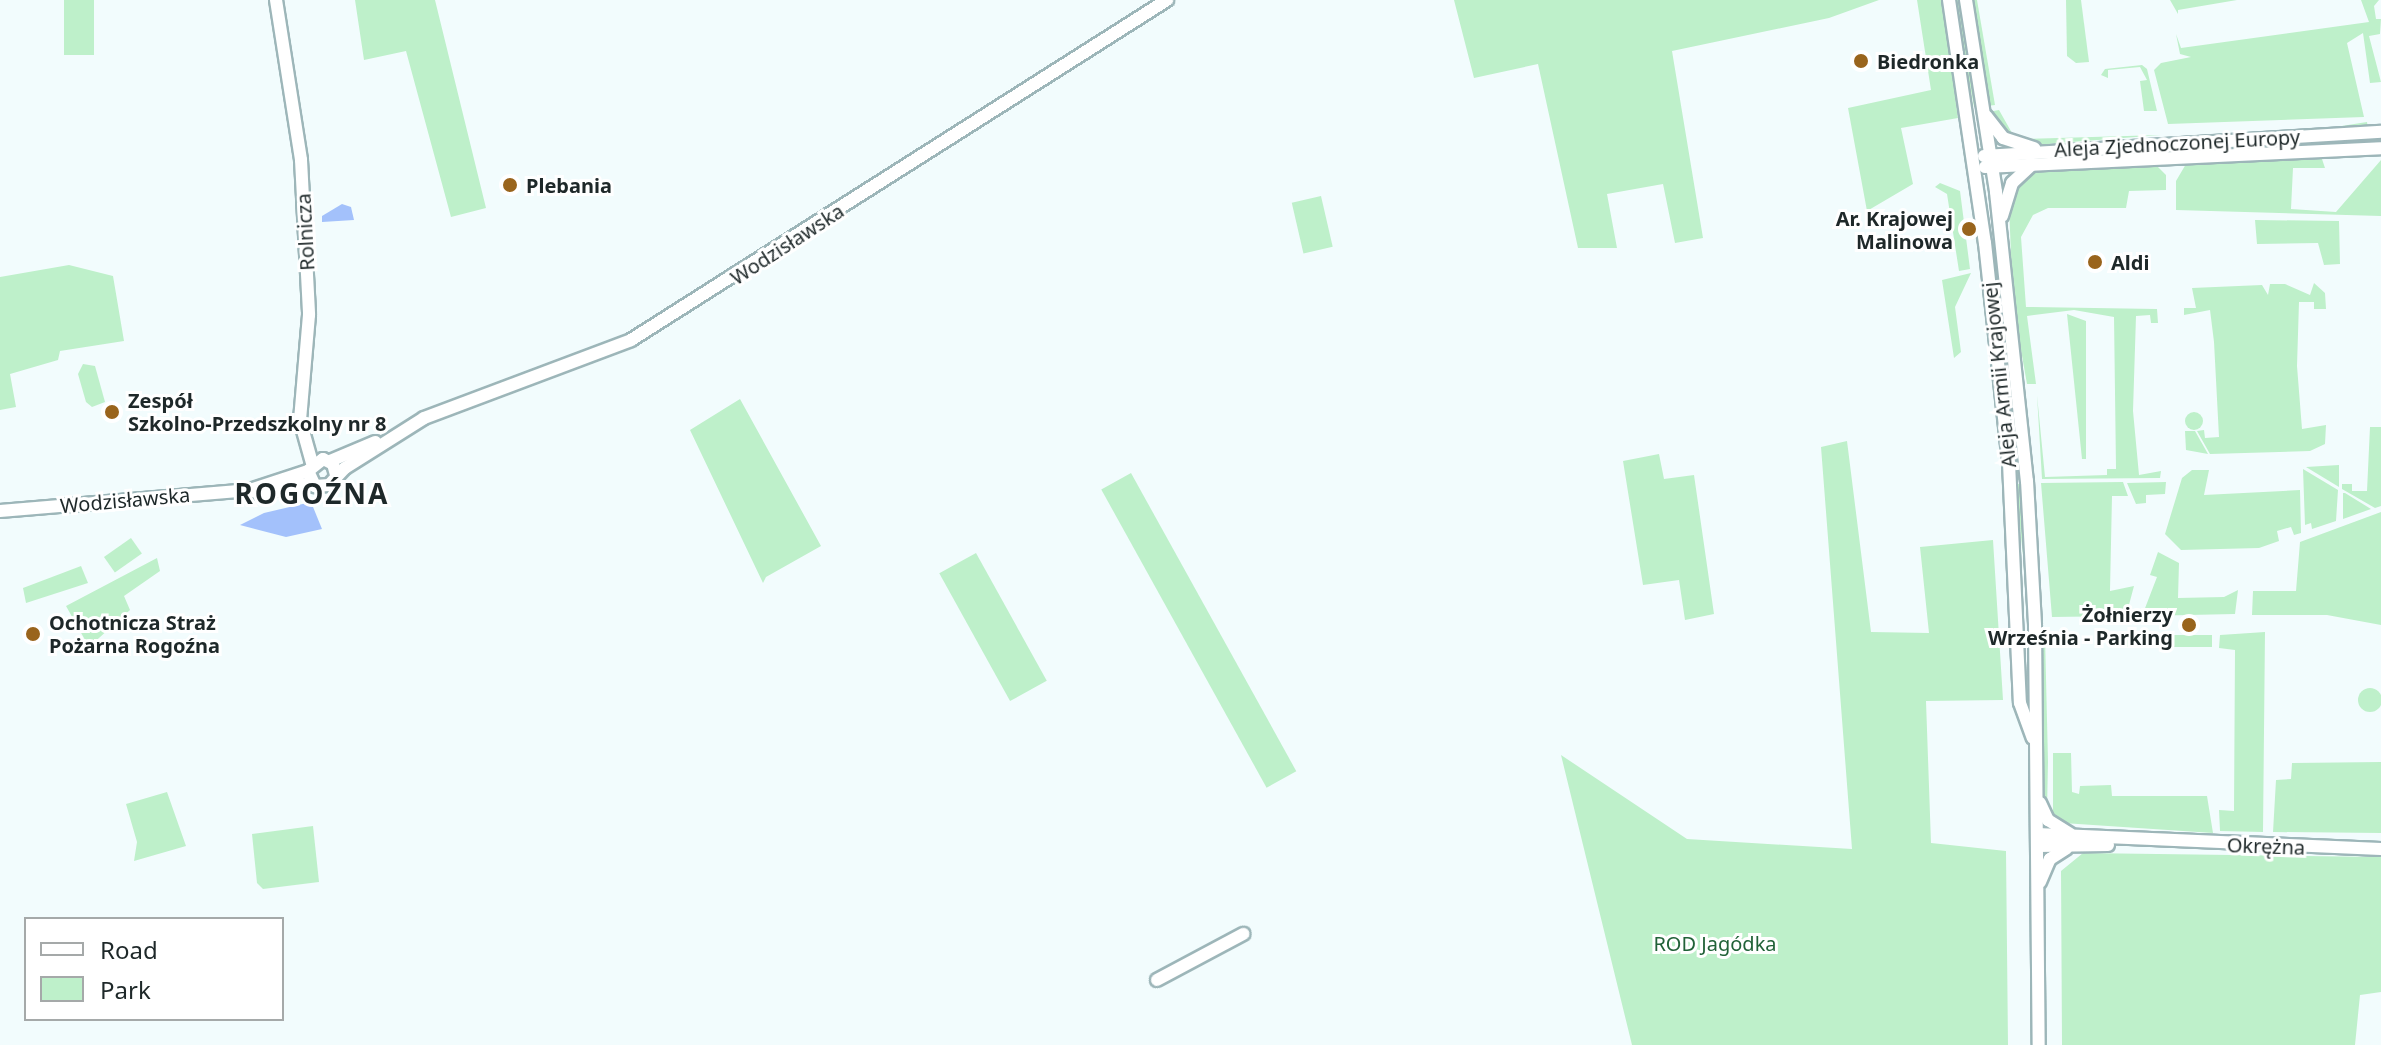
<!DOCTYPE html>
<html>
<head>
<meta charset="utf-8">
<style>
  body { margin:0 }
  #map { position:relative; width:2381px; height:1045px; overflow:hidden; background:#f2fcfd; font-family:"Noto Sans",sans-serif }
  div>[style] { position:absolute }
  .green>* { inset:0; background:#bef0ca; transform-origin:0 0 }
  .round { border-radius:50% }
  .water>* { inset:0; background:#a3c1fb }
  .roads { filter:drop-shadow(2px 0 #9db6b9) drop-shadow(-2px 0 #9db6b9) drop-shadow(0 2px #9db6b9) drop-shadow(0 -2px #9db6b9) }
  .secondary>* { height:12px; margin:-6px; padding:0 6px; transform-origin:6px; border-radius:6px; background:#fff }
  .dots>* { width:22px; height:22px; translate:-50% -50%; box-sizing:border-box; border:4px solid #fff; border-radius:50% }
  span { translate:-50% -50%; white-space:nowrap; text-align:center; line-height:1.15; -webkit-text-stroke:6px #fff; paint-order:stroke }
  .poi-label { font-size:20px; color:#1e2829; font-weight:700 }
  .left { translate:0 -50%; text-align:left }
  .right { translate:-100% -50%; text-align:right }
  .street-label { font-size:20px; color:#1e2829 }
  .park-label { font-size:20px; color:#216238 }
  .district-label { font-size:28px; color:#1e2829; font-weight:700; letter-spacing:2px }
  .legend { position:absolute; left:24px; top:917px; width:260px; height:104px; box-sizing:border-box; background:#fff; border:2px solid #a5a9a9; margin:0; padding:10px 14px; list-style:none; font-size:24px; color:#1e2829 }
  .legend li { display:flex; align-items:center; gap:16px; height:40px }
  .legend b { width:40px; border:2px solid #a5a9a9 }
</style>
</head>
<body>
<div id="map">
  <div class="green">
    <div style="left:64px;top:0;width:30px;height:55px"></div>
    <div style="clip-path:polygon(355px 0,435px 0,486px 208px,451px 217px,406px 51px,364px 60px)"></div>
    <div style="clip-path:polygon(1454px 0,1879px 0,1829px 18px,1672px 51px,1703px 238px,1675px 243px,1663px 184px,1607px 194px,1617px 248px,1578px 248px,1538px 64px,1474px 78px)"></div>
    <div style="clip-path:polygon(1917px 0,1942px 0,1958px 118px,1901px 128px,1913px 184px,1867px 211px,1848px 108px,1931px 90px)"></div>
    <div style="clip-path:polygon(1953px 0,1961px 0,1978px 107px,1974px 107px)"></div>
    <div style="clip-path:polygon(1971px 0,1977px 0,1995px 105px,1987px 106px)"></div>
    <div style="clip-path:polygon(2066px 0,2081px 0,2089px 62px,2076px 63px,2067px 56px)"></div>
    <div style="clip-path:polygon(2170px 0,2237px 0,2178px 10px,2178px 14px)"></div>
    <div style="clip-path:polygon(2361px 0,2379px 0,2374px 6px,2376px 19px,2381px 19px,2380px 34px,2369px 36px,2381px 82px,2370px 83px,2363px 33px,2347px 43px,2364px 117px,2168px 124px,2154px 70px,2161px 63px,2191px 57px,2180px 54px,2176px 34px,2181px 48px,2369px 22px)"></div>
    <div style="clip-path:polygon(2142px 65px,2147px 69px,2157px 111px,2144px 111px,2140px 81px,2147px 80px,2140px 67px,2108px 70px,2108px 78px,2101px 75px,2105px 69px)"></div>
    <div style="clip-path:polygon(1999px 110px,2012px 133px,2027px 139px,2161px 135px,2035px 145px,2010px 139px,1988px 112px)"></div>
    <div style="left:2367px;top:122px;width:6px;height:196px;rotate:81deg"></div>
    <div style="clip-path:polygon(2381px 137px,2381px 143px,2182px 153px,2267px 143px)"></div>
    <div style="clip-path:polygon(2321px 156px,2325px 168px,2293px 168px,2291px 209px,2336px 212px,2381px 160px,2381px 216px,2176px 210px,2176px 181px,2186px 164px)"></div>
    <div style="clip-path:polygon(2156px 165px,2166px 175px,2166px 190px,2129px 191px,2126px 208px,2048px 208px,2033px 215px,2021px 237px,2026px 307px,2157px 309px,2158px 323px,2151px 323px,2150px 315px,2136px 316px,2133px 411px,2139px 475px,2161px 471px,2160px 478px,2042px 479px,2037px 395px,2045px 477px,2107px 475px,2107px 469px,2116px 469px,2114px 317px,2074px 310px,2027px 316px,2036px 384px,2027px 384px,2013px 305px,2009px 205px,2018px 182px,2031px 170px)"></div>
    <div style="clip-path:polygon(1940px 183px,1960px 191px,1970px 269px,1959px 271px,1947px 194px,1935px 187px)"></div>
    <div style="clip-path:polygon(1984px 190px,2005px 312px,2023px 480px,2015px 480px)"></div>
    <div style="left:1321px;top:196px;width:52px;height:30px;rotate:77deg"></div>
    <div style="clip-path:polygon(2255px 220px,2339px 221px,2340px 264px,2324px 265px,2318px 243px,2257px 244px)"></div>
    <div style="clip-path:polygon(69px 265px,113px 276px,124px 341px,60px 351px,58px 360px,10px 374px,16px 407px,0 410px,0 277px)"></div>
    <div style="clip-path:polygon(1971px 273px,1955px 307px,1961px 352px,1954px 358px,1942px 280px)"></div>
    <div style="clip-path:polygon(2314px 283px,2325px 293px,2326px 309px,2314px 309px,2314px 302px,2299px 302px,2297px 366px,2302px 429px,2326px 425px,2325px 444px,2310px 451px,2210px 454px,2197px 431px,2204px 430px,2205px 438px,2219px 437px,2214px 342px,2210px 310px,2184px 315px,2184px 308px,2196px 308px,2192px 288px,2262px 285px,2268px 295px,2270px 284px,2285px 284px,2310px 295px)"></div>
    <div style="clip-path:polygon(2067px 314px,2086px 321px,2086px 459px,2082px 459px)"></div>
    <div style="clip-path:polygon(83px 364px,95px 366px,105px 402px,92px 407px,86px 402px,78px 374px)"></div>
    <div style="clip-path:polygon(740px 399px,821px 546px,766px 577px,763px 583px,690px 430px)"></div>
    <div class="round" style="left:2185px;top:412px;width:18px;height:18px"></div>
    <div style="clip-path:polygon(2370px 427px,2381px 427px,2381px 506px,2375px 508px,2342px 489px,2342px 484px,2352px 484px,2352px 491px,2367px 491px)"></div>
    <div style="clip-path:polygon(2185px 431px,2195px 431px,2208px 454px,2186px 450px)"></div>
    <div style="clip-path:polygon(1847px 441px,1871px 632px,1929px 633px,1920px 547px,1993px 540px,2003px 700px,1926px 701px,1931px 843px,2006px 851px,2008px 1045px,1632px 1045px,1561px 755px,1687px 839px,1852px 849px,1821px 447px)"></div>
    <div style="clip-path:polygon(1659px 454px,1664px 479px,1694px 475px,1714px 614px,1685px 620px,1679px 580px,1643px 585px,1623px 461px)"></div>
    <div style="clip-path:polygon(2339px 465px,2339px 487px,2306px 467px)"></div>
    <div style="clip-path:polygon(2303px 469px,2338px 490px,2336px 521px,2312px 529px,2311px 523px,2305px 525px)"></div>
    <div style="clip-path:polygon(2192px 470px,2209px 470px,2204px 495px,2300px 490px,2301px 533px,2294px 535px,2291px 527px,2277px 531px,2279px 541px,2259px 548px,2181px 550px,2165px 534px,2182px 478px)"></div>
    <div style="left:1131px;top:473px;width:341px;height:34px;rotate:61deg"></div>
    <div style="clip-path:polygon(2123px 482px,2128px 496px,2112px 496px,2110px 591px,2134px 586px,2126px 616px,2052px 617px,2041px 483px)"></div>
    <div style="clip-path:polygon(2166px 482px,2165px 494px,2146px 495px,2146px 503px,2136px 504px,2127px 483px)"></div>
    <div style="clip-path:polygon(2015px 484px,2022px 484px,2027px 620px,2023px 555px)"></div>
    <div style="clip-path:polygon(2343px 493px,2345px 493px,2371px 509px,2343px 519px)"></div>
    <div style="clip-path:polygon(2381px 512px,2381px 625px,2327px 615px,2252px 615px,2253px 591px,2296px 591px,2300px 542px)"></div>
    <div style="left:131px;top:538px;width:19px;height:33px;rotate:55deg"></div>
    <div style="clip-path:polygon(2158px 552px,2179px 563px,2178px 598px,2224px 597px,2238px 590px,2235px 614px,2142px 616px,2157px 577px,2150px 575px)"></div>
    <div style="left:976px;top:553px;width:146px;height:42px;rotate:61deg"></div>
    <div style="clip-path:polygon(157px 558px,160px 571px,124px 596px,130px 610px,89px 647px,66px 606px)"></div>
    <div style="clip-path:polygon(81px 566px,88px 583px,26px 603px,23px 588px)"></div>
    <div style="clip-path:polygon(2265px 632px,2263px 832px,2220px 831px,2219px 810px,2234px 811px,2235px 650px,2219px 648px,2220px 635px)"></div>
    <div style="left:2113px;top:635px;width:99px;height:12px"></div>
    <div style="clip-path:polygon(2045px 636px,2048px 762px,2047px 810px,2042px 794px,2040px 647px)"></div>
    <div class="round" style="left:2358px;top:688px;width:24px;height:24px"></div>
    <div style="clip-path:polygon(2053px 753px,2071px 753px,2072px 792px,2079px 794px,2080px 786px,2111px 785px,2112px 796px,2207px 796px,2213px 833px,2063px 823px,2053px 813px)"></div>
    <div style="clip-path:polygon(2381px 762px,2381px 833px,2273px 832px,2276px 780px,2291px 779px,2292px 763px)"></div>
    <div style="clip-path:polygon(167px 792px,186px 846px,134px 861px,137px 842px,126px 804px)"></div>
    <div style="clip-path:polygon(313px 826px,319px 882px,263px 889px,257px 883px,252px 834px)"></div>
    <div style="clip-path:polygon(2083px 853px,2381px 857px,2381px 992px,2360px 995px,2355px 1045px,2062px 1045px,2061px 871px)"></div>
  </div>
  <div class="water">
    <div style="clip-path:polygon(342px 204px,351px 207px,354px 220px,322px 222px,322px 216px)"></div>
    <div style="clip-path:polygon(311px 502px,322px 529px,286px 537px,240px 525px,264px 513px)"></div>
  </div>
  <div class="roads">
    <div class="secondary">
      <div style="left:276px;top:0;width:162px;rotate:81.1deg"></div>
      <div style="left:301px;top:160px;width:155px;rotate:87deg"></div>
      <div style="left:309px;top:315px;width:105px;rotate:94.9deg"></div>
      <div style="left:300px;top:420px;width:45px;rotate:74.4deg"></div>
      <div style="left:1949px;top:0;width:246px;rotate:81.6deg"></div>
      <div style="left:1985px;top:243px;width:221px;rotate:83.8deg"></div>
      <div style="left:2009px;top:463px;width:240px;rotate:87.4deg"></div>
      <div style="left:2020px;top:703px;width:37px;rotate:70deg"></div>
      <div style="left:1966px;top:0;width:194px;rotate:81.1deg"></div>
      <div style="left:1996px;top:192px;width:291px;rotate:83.9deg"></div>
      <div style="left:2027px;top:481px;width:145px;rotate:86.8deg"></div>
      <div style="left:2035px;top:626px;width:419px;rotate:89.5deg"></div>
      <div style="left:1986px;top:116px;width:28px;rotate:52deg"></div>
      <div style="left:2003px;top:138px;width:33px;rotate:18deg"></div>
      <div style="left:1984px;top:156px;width:398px;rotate:-3.5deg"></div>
      <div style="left:1985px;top:167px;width:396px;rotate:-2.7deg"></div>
      <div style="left:2002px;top:216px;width:34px;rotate:-73deg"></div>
      <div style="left:2012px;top:183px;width:26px;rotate:-43deg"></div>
      <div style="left:330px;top:461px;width:49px;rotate:-22.9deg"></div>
      <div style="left:336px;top:475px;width:11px;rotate:-105deg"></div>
      <div style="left:333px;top:464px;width:11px;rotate:-153deg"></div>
      <div style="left:323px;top:459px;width:19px;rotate:141deg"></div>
      <div style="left:308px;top:471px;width:17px;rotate:65deg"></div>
      <div style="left:315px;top:486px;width:14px;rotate:-4deg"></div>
      <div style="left:329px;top:485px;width:23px;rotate:-47deg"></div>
      <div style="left:345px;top:468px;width:93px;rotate:-32.3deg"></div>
      <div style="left:424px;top:418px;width:221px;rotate:-20.6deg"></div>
      <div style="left:631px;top:340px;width:635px;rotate:-32.39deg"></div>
      <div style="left:250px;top:490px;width:61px;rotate:-18.1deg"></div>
      <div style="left:0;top:511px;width:251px;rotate:-4.8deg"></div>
      <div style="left:250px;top:490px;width:9px;rotate:18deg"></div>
      <div style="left:259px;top:493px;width:54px;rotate:-10.7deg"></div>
      <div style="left:2040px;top:803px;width:19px;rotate:65deg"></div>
      <div style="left:2048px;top:820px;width:26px;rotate:32deg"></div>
      <div style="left:2037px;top:834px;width:344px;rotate:2.5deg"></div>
      <div style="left:2037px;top:846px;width:71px;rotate:-0.8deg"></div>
      <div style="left:2040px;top:882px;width:25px;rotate:-67deg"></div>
      <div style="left:2050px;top:859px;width:20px;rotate:-33deg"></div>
      <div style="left:1157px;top:980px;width:98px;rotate:-28.1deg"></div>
    </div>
  </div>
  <div class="dots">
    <div style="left:1861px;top:61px;background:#99641c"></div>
    <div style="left:510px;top:185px;background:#99641c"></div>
    <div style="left:1969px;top:229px;background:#99641c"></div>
    <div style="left:2095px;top:262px;background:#99641c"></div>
    <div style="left:112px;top:412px;background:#99641c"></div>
    <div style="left:2189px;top:625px;background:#99641c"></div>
    <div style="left:33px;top:634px;background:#99641c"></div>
  </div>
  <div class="poi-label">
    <span class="left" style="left:1877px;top:61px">Biedronka</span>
    <span class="left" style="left:526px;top:185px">Plebania</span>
    <span class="right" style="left:1953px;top:230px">Ar. Krajowej<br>Malinowa</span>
    <span class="left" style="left:2111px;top:262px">Aldi</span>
    <span class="left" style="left:128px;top:412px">Zespół<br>Szkolno-Przedszkolny nr 8</span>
    <span class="right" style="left:2173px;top:626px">Żołnierzy<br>Września - Parking</span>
    <span class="left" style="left:49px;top:634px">Ochotnicza Straż<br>Pożarna Rogoźna</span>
  </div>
  <div class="street-label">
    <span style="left:2177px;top:143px;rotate:-3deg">Aleja Zjednoczonej Europy</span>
    <span style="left:305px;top:232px;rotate:-93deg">Rolnicza</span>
    <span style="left:787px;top:244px;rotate:-33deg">Wodzisławska</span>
    <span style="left:1999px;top:375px;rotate:-96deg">Aleja Armii Krajowej</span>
    <span style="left:125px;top:500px;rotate:-5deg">Wodzisławska</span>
    <span style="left:2266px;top:846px;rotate:2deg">Okrężna</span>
  </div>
  <div class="park-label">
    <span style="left:1715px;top:943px">ROD Jagódka</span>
  </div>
  <div class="district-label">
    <span style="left:312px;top:493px">ROGOŹNA</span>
  </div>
  <ul class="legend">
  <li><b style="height:10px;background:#fff"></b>Road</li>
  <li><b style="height:22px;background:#bef0ca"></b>Park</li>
  </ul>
</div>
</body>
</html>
